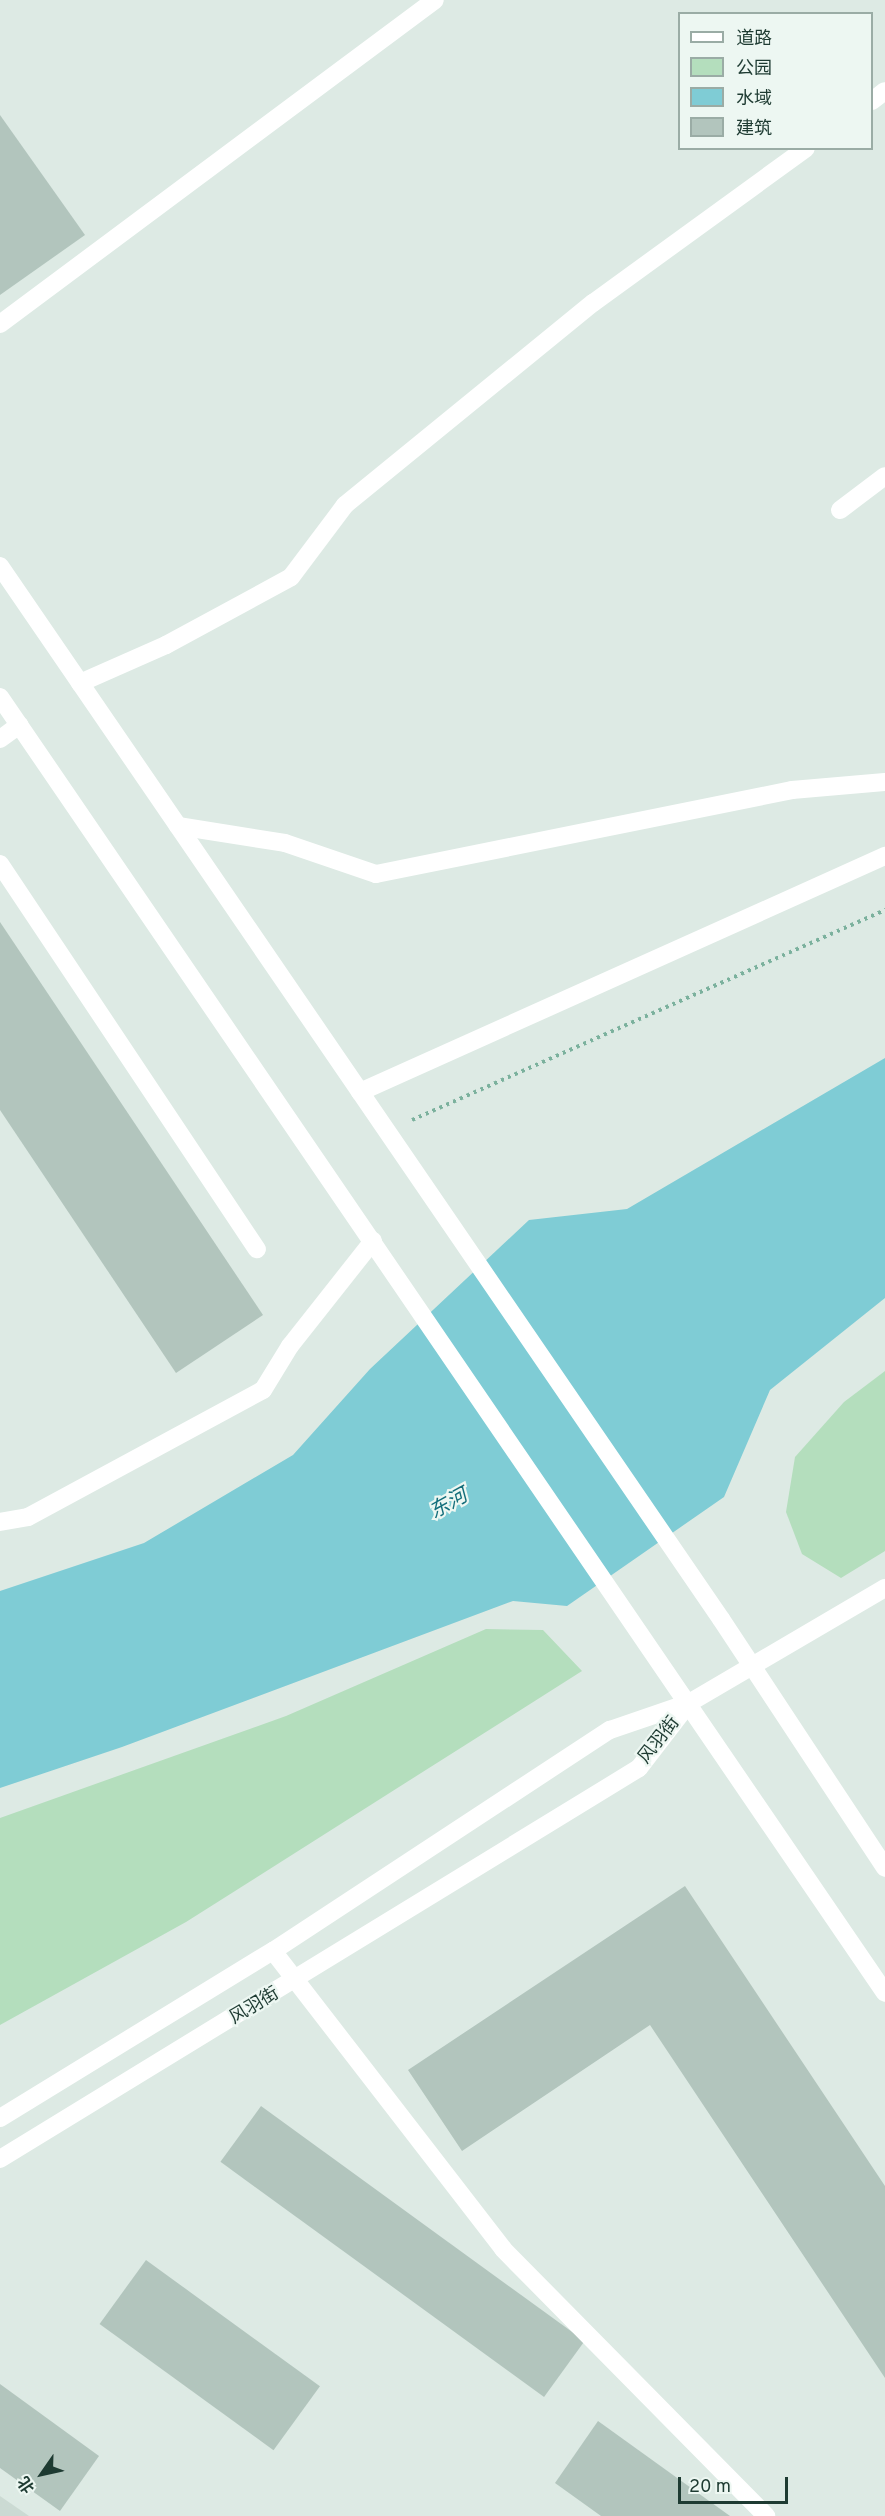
<!DOCTYPE html>
<html>
<head>
<meta charset="utf-8">
<style>
  body { margin:0 }
  #map { position:relative; width:885px; height:2516px; overflow:hidden; background:#ddeae4; font-family:Overpass,"Noto Sans SC",sans-serif }
  div>[style] { position:absolute }
  .built>* { inset:0; background:#cbdad3 }
  .green>* { inset:0; background:#b4debd }
  .water>* { inset:0; background:#7fccd5 }
  .building>* { inset:0; background:#b2c5bd; transform-origin:0 0 }
  .path>* { height:4px; margin-top:-2px; transform-origin:0; background:repeating-linear-gradient(90deg,#7bb19d 0 3px,transparent 0 7.5px) }
  .lane>* { height:18px; margin:-9px; padding:0 9px; transform-origin:9px; border-radius:9px; background:#fff }
  .street>* { height:18px; margin:-9px; padding:0 9px; transform-origin:9px; border-radius:9px; background:#fff }
  .secondary>* { height:18px; margin:-9px; padding:0 9px; transform-origin:9px; border-radius:9px; background:#fff }
  span { translate:-50% -50%; white-space:nowrap; text-align:center; line-height:1.15; -webkit-text-stroke:4.5px #edf7f2; paint-order:stroke }
  .street-label { font-size:18px; color:#1e3b32 }
  .water-label { font-size:20px; color:#146e7b; font-style:italic }
  .legend { position:absolute; left:678px; top:12px; width:195px; height:138px; box-sizing:border-box; background:#edf7f2; border:2px solid #9aaca5; margin:0; padding:8px 10px; list-style:none; font-size:18px; color:#1e3b32 }
  .legend li { display:flex; align-items:center; gap:12px; height:30px }
  .legend b { width:30px; border:2px solid #9aaca5 }
  .north { position:absolute; left:12px; top:2444px; width:60px; height:60px; -webkit-text-stroke:4px #edf7f2; paint-order:stroke; rotate:236deg; font-size:16px; font-weight:700; line-height:24px; text-align:center; color:#1e3b32 }
  .north::after { content:''; display:block; margin:auto; width:21px; height:27px; background:#1e3b32; clip-path:polygon(50% 0,100% 100%,50% 72%,0 100%) }
  .scale { position:absolute; left:678px; top:2477px; width:110px; height:27px; box-sizing:border-box; border:3px solid #1e3b32; border-top:0; padding-left:8px; font-size:18px; line-height:21px; white-space:nowrap; color:#1e3b32; -webkit-text-stroke:4px #edf7f2; paint-order:stroke }
</style>
</head>
<body>
<div id="map">
  <div class="built">
    <div style="clip-path:polygon(0 2496px,29px 2516px,0 2516px)"></div>
  </div>
  <div class="green">
    <div style="clip-path:polygon(885px 1371px,885px 1551px,841px 1578px,802px 1554px,786px 1512px,795px 1457px,844px 1402px)"></div>
    <div style="clip-path:polygon(486px 1629px,543px 1630px,582px 1671px,186px 1922px,0 2025px,0 1818px,286px 1716px)"></div>
  </div>
  <div class="water">
    <div style="clip-path:polygon(885px 1058px,885px 1298px,770px 1390px,724px 1497px,567px 1606px,513px 1601px,122px 1747px,0 1788px,0 1591px,144px 1543px,293px 1455px,370px 1369px,529px 1220px,627px 1209px)"></div>
  </div>
  <div class="building">
    <div style="clip-path:polygon(0 115px,85px 235px,0 295px)"></div>
    <div style="clip-path:polygon(0 922px,263px 1315px,176px 1373px,0 1110px)"></div>
    <div style="clip-path:polygon(685px 1886px,885px 2186px,885px 2378px,650px 2025px,462px 2151px,408px 2070px)"></div>
    <div style="left:261px;top:2106px;width:400px;height:69px;rotate:36deg"></div>
    <div style="left:146px;top:2260px;width:215px;height:79px;rotate:36deg"></div>
    <div style="clip-path:polygon(0 2384px,99px 2456px,60px 2511px,0 2468px)"></div>
    <div style="clip-path:polygon(598px 2421px,730px 2516px,601px 2516px,555px 2483px)"></div>
  </div>
  <div class="path">
    <div style="left:412px;top:1120px;width:518px;rotate:-23.94deg"></div>
  </div>
  <div class="lane">
    <div style="left:872px;top:101px;width:16px;rotate:-38deg"></div>
    <div style="left:0;top:324px;width:542px;rotate:-36.68deg"></div>
    <div style="left:840px;top:510px;width:56px;rotate:-37.1deg"></div>
    <div style="left:80px;top:683px;width:94px;rotate:-23.8deg"></div>
    <div style="left:166px;top:645px;width:142px;rotate:-28.5deg"></div>
    <div style="left:291px;top:577px;width:90px;rotate:-53.1deg"></div>
    <div style="left:345px;top:505px;width:320px;rotate:-39.2deg"></div>
    <div style="left:593px;top:303px;width:263px;rotate:-36deg"></div>
    <div style="left:0;top:739px;width:24px;rotate:-36deg"></div>
    <div style="left:178px;top:826px;width:108px;rotate:9deg"></div>
    <div style="left:285px;top:843px;width:96px;rotate:18.8deg"></div>
    <div style="left:376px;top:874px;width:424px;rotate:-11.4deg"></div>
    <div style="left:792px;top:790px;width:93px;rotate:-4.9deg"></div>
    <div style="left:0;top:864px;width:463px;rotate:56.3deg"></div>
  </div>
  <div class="street">
    <div style="left:0;top:1522px;width:28px;rotate:-10deg"></div>
    <div style="left:28px;top:1517px;width:267px;rotate:-28.4deg"></div>
    <div style="left:263px;top:1390px;width:52px;rotate:-58.5deg"></div>
    <div style="left:290px;top:1346px;width:134px;rotate:-51.7deg"></div>
    <div style="left:273px;top:1951px;width:376px;rotate:52.3deg"></div>
    <div style="left:503px;top:2249px;width:375px;rotate:45.4deg"></div>
  </div>
  <div class="secondary">
    <div style="left:0;top:566px;width:1276px;rotate:55.6deg"></div>
    <div style="left:721px;top:1619px;width:298px;rotate:56.6deg"></div>
    <div style="left:0;top:697px;width:1569px;rotate:55.67deg"></div>
    <div style="left:360px;top:1092px;width:576px;rotate:-24.21deg"></div>
    <div style="left:689px;top:1703px;width:227px;rotate:-30.4deg"></div>
    <div style="left:0;top:2118px;width:320px;rotate:-31.5deg"></div>
    <div style="left:273px;top:1951px;width:403px;rotate:-33.3deg"></div>
    <div style="left:610px;top:1730px;width:83px;rotate:-18.9deg"></div>
    <div style="left:689px;top:1703px;width:82px;rotate:127.6deg"></div>
    <div style="left:639px;top:1768px;width:749px;rotate:148.54deg"></div>
  </div>
  <div class="street-label">
    <span style="left:660px;top:1741px;rotate:-52deg">风羽街</span>
    <span style="left:255px;top:2007px;rotate:-31deg">风羽街</span>
  </div>
  <div class="water-label">
    <span style="left:449px;top:1505px;rotate:-29deg">东河</span>
  </div>
  <ul class="legend">
  <li><b style="height:8px;background:#fff"></b>道路</li>
  <li><b style="height:16px;background:#b4debd"></b>公园</li>
  <li><b style="height:16px;background:#7fccd5"></b>水域</li>
  <li><b style="height:16px;background:#b2c5bd"></b>建筑</li>
  </ul>
  <div class="north">北</div>
  <div class="scale">20 m</div>
</div>
</body>
</html>
